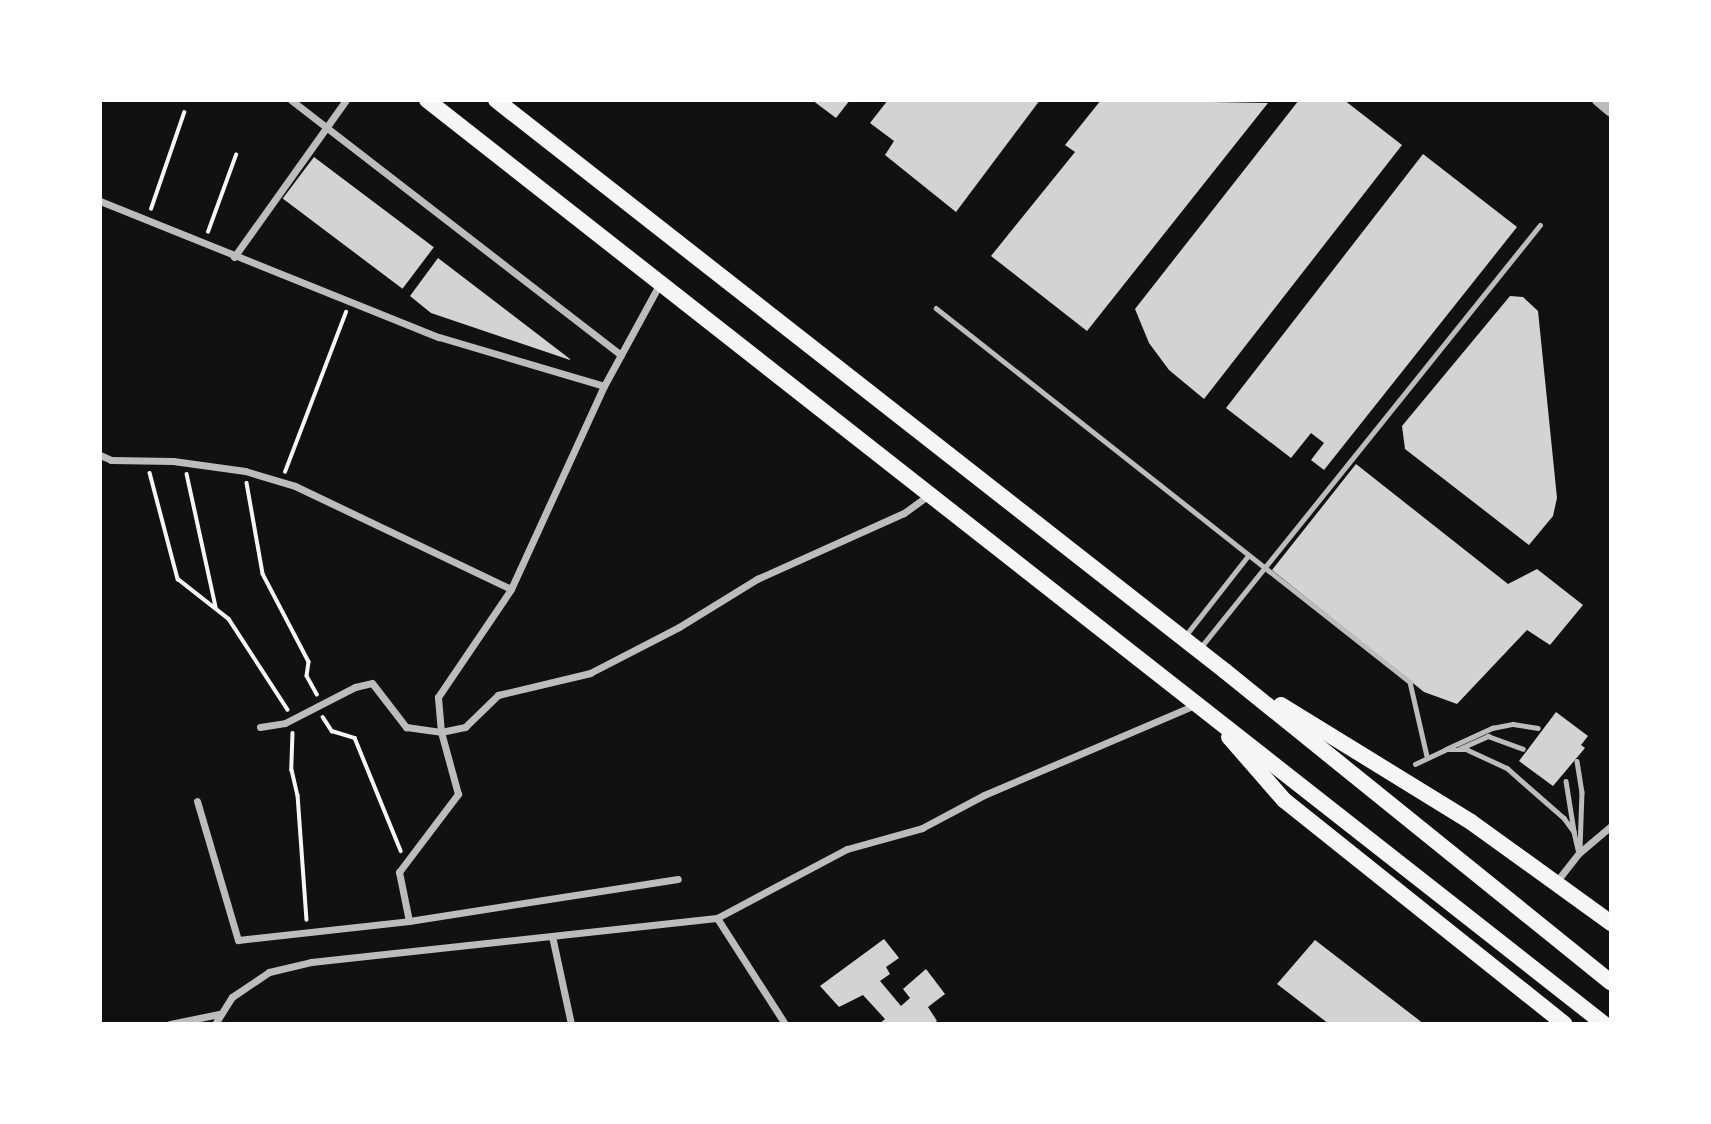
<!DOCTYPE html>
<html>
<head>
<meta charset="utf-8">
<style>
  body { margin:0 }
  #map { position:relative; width:1711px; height:1124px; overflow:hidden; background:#111; font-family:Montserrat,sans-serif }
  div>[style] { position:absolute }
  .building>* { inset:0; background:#d3d3d3; transform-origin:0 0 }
  .path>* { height:3.5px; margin:-1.75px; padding:0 1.75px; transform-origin:1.75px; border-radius:1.75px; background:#f5f5f5 }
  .service>* { height:4.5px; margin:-2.25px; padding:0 2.25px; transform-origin:2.25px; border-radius:2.25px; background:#bcbcbc }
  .minor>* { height:7px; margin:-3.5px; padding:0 3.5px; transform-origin:3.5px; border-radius:3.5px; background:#bcbcbc }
  .tertiary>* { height:12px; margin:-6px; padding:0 6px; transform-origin:6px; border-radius:6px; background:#bcbcbc }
  .trunk>* { height:16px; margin:-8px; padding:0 8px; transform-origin:8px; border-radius:8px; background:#f5f5f5 }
  span { translate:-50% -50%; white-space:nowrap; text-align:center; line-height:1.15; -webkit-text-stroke:5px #fff; paint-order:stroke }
  .frame { position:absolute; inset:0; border:102px solid #fff; pointer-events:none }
</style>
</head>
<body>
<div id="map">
  <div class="building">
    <div style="clip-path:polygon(812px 100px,850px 100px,836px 118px)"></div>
    <div style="clip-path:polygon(888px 100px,1040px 100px,956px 212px,885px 155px,894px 141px,870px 123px)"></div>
    <div style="clip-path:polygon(1101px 100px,1268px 103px,1087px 331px,991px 256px,1075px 152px,1065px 145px)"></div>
    <div style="clip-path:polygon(1299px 100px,1344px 100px,1402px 145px,1204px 399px,1169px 370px,1149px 343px,1135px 309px)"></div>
    <div style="clip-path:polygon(1423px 154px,1517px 227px,1324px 470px,1311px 460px,1324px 443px,1311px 433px,1291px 458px,1226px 408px)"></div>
    <div style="left:314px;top:157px;width:150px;height:52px;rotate:37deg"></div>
    <div style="clip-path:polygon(438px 258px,570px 359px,570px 360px,431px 313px,410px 296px)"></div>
    <div style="clip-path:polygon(1510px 296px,1523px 297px,1538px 311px,1557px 498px,1553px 516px,1529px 545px,1405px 449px,1402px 426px)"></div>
    <div style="clip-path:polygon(1356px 464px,1508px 584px,1537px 569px,1583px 605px,1550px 645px,1527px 630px,1457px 704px,1424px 692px,1272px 570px)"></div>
    <div style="clip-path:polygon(1556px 712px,1588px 736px,1581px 745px,1585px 748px,1553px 786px,1519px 761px)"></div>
    <div style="clip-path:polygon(884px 939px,899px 958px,886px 967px,890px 974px,880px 981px,901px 1006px,910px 998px,903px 989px,926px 969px,945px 994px,928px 1007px,937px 1021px,933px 1024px,879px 1024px,885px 1019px,863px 995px,839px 1007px,820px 986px)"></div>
    <div style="clip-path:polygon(1315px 940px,1424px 1024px,1329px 1024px,1277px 984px)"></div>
  </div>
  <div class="path">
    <div style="left:151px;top:209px;width:102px;rotate:-71deg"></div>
    <div style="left:208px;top:232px;width:82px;rotate:-70deg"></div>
    <div style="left:285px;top:472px;width:171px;rotate:-69.1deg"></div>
    <div style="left:150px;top:473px;width:110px;rotate:75.2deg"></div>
    <div style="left:178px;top:579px;width:65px;rotate:38.1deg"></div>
    <div style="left:229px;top:619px;width:108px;rotate:57deg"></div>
    <div style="left:187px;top:474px;width:136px;rotate:77.7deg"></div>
    <div style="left:247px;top:483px;width:92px;rotate:80deg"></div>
    <div style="left:263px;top:574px;width:99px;rotate:62.4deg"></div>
    <div style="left:309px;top:662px;width:14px;rotate:98deg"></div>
    <div style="left:307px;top:676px;width:21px;rotate:61deg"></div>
    <div style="left:323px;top:717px;width:17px;rotate:57deg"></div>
    <div style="left:332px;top:731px;width:24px;rotate:17deg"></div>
    <div style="left:355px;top:738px;width:122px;rotate:67.8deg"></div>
    <div style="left:293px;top:733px;width:37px;rotate:92deg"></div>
    <div style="left:292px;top:770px;width:26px;rotate:77deg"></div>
    <div style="left:298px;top:795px;width:125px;rotate:85.9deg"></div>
  </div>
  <div class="service">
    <div style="left:936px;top:308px;width:604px;rotate:38.27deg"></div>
    <div style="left:1410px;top:682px;width:76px;rotate:77.1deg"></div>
    <div style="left:1186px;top:635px;width:100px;rotate:-51.9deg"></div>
    <div style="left:1201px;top:647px;width:541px;rotate:-51.22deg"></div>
    <div style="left:1446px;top:749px;width:51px;rotate:-24.5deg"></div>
    <div style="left:1492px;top:728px;width:21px;rotate:-11deg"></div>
    <div style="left:1513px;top:724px;width:25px;rotate:9deg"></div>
    <div style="left:1459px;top:749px;width:32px;rotate:-24deg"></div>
    <div style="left:1488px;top:736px;width:37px;rotate:20deg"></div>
    <div style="left:1577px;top:761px;width:31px;rotate:81deg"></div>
    <div style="left:1582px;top:792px;width:57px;rotate:92deg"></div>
    <div style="left:1415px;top:764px;width:33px;rotate:-25deg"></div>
    <div style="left:1445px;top:750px;width:23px"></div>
    <div style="left:1468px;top:750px;width:43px;rotate:24.8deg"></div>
    <div style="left:1507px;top:768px;width:76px;rotate:41.3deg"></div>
    <div style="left:1564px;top:818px;width:17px;rotate:54deg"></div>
    <div style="left:1574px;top:832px;width:22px;rotate:77deg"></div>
    <div style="left:1566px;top:781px;width:51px;rotate:80.9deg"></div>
  </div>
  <div class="minor">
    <div style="left:291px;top:100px;width:417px;rotate:37.7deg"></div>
    <div style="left:100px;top:201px;width:365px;rotate:21.9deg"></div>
    <div style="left:439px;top:337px;width:172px;rotate:16.5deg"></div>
    <div style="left:234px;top:257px;width:193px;rotate:-54.5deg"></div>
    <div style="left:100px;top:455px;width:12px;rotate:24deg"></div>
    <div style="left:111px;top:460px;width:62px;rotate:0.9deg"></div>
    <div style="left:173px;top:461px;width:73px;rotate:7.9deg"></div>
    <div style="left:245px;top:471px;width:52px;rotate:16.7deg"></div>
    <div style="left:295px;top:486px;width:239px;rotate:25.5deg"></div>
    <div style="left:260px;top:727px;width:25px;rotate:-9deg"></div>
    <div style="left:285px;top:723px;width:79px;rotate:-27.2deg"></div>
    <div style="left:355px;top:687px;width:17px;rotate:-13deg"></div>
    <div style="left:372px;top:683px;width:56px;rotate:52.3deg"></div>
    <div style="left:406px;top:727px;width:35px;rotate:8deg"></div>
    <div style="left:441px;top:732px;width:25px;rotate:-12deg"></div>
    <div style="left:465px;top:727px;width:46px;rotate:-44.1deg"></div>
    <div style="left:498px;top:695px;width:95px;rotate:-13.4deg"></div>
    <div style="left:590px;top:673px;width:100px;rotate:-27.3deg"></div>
    <div style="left:679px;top:627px;width:92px;rotate:-31.6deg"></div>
    <div style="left:757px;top:579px;width:161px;rotate:-24.2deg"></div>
    <div style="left:904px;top:513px;width:31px;rotate:-36deg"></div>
    <div style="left:197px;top:801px;width:145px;rotate:73.6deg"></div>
    <div style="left:238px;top:940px;width:172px;rotate:-6.3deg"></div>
    <div style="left:409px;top:921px;width:272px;rotate:-8.9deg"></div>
    <div style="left:1557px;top:881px;width:36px;rotate:-52deg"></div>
    <div style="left:1579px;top:853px;width:42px;rotate:-40.2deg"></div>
    <div style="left:717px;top:918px;width:126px;rotate:57.3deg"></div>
    <div style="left:409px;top:921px;width:50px;rotate:-101.5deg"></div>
    <div style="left:399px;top:872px;width:98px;rotate:-52.9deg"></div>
    <div style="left:458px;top:794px;width:64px;rotate:-105.3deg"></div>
    <div style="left:441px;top:732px;width:35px;rotate:-95deg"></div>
    <div style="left:438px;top:697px;width:130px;rotate:-55.9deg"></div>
    <div style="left:511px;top:589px;width:223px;rotate:-65.4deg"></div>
    <div style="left:604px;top:386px;width:115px;rotate:-61.4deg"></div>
    <div style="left:552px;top:936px;width:90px;rotate:77.8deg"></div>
    <div style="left:170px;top:1024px;width:50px;rotate:-11.5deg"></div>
    <div style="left:215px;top:1024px;width:32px;rotate:-58deg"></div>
    <div style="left:232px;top:997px;width:45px;rotate:-34deg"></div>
    <div style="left:269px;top:972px;width:43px;rotate:-13.4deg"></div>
    <div style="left:311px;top:962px;width:408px;rotate:-6.2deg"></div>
    <div style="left:717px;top:918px;width:147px;rotate:-28deg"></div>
    <div style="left:847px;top:849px;width:78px;rotate:-15.6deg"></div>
    <div style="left:922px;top:828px;width:70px;rotate:-28deg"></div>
    <div style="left:984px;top:795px;width:229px;rotate:-23.1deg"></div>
  </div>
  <div class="tertiary">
    <div style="left:1598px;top:100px;width:17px;rotate:40deg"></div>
  </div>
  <div class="trunk">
    <div style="left:427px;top:100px;width:1496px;rotate:38.13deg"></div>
    <div style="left:496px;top:100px;width:926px;rotate:38.07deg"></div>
    <div style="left:1225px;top:671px;width:496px;rotate:38.9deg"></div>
    <div style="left:1281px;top:705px;width:223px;rotate:31.6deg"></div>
    <div style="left:1471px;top:822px;width:173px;rotate:35.8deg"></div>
    <div style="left:1229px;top:737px;width:84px;rotate:48.9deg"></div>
    <div style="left:1284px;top:800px;width:359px;rotate:38.6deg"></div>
  </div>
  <div class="frame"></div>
</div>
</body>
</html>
